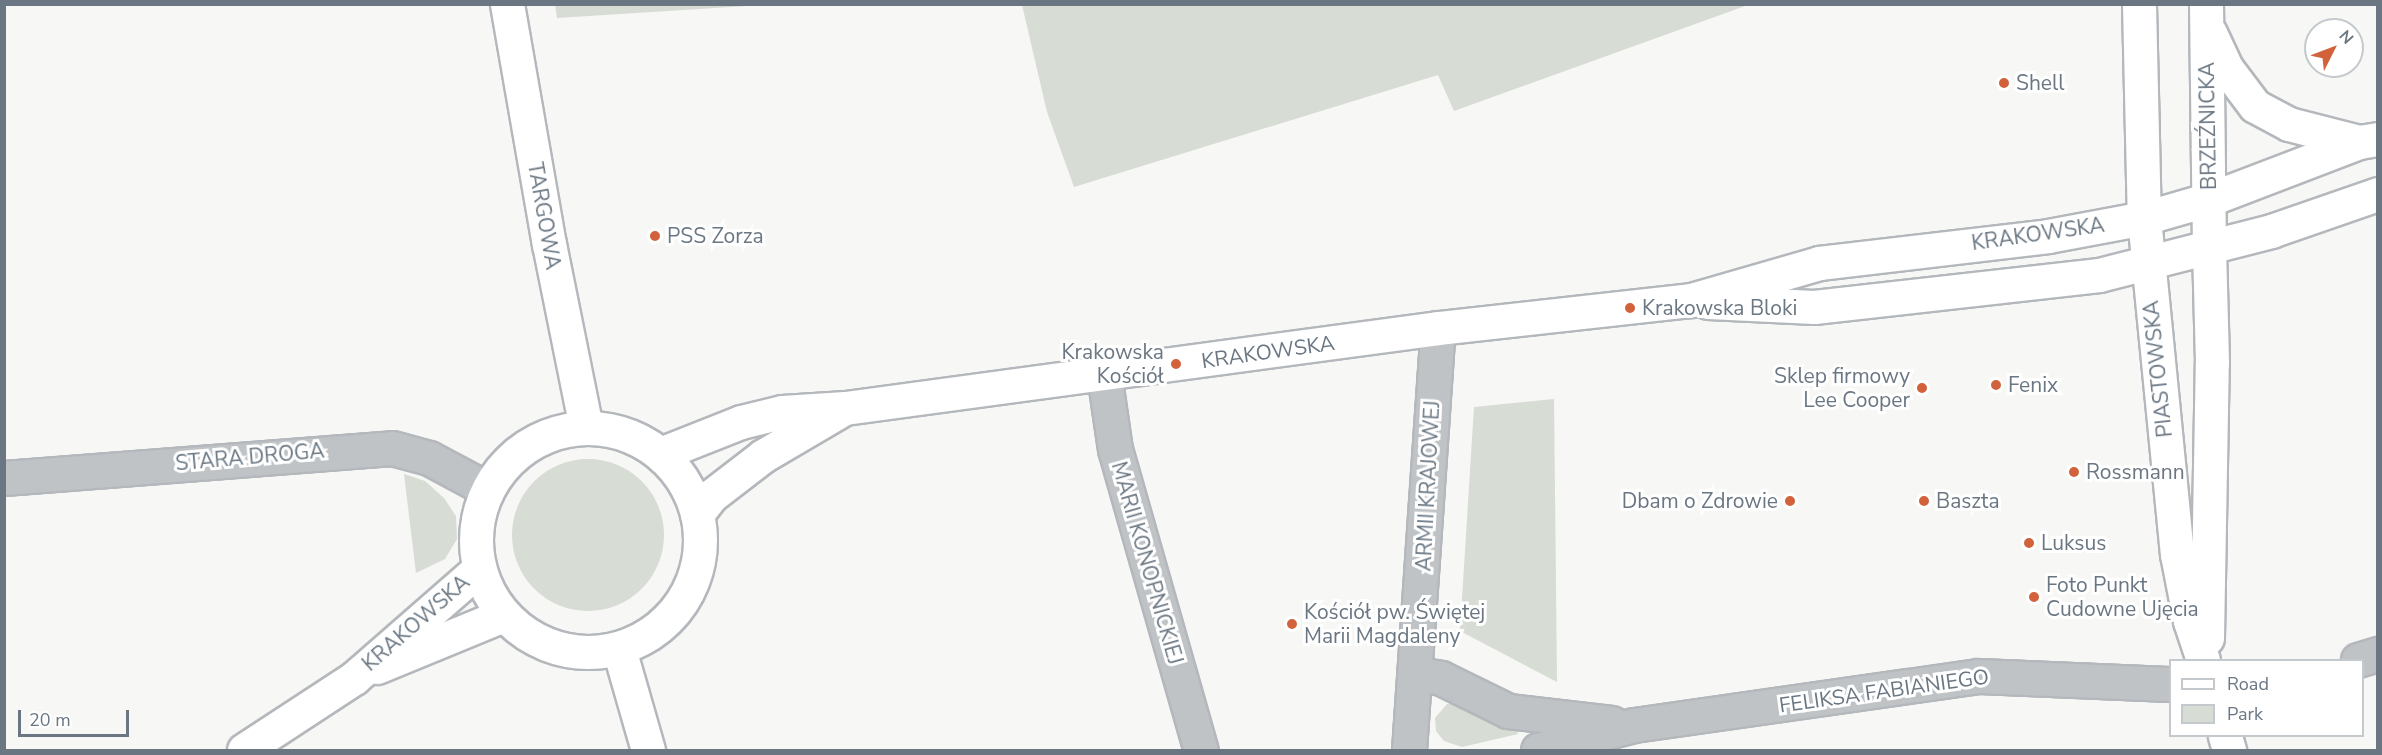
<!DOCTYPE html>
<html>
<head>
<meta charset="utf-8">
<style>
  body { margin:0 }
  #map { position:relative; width:2382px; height:755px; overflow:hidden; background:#f7f7f5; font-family:"Nunito Sans",sans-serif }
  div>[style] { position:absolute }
  .green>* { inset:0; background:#d7dcd4 }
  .round { border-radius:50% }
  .roads { filter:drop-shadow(2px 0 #b4b8bc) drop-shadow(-2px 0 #b4b8bc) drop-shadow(0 2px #b4b8bc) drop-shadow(0 -2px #b4b8bc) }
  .street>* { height:33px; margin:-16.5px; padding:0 16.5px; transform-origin:16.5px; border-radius:16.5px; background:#bfc3c6 }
  .secondary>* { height:33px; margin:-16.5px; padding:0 16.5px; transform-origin:16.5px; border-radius:16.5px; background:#fff }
  .primary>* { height:33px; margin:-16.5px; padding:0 16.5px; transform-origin:16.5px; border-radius:16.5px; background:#fff }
  .primary>.ring { margin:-16.5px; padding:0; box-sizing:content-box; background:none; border:33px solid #fff; border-radius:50% }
  .dots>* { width:16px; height:16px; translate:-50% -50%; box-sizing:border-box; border:3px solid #fff; border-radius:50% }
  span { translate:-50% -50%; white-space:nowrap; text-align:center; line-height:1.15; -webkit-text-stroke:6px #fff; paint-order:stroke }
  .poi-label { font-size:21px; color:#6a7783 }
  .left { translate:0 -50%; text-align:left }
  .right { translate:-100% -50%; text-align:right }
  .street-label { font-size:21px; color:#6a7783 }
  .frame { position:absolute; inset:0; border:6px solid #6a7783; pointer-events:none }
  .legend { position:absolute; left:2169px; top:659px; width:195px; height:78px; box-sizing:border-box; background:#fff; border:2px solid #c3c9cd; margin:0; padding:8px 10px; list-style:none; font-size:18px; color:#6a7783 }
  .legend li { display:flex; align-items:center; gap:12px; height:30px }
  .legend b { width:30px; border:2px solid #c3c9cd }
  .north { position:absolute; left:2304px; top:18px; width:60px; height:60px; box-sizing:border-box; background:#fff; border:2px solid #c3c9cd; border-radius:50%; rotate:48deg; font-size:16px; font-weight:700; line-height:24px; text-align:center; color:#6a7783 }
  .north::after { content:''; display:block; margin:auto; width:21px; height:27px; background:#d1623b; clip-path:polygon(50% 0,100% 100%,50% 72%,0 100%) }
  .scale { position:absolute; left:18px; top:710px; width:111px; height:27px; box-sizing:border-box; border:3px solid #6a7783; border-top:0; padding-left:8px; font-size:18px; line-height:21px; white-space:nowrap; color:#6a7783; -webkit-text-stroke:4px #fff; paint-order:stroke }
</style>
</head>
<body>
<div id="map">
  <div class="green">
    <div style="clip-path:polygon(555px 4px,763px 4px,763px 5px,557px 18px)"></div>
    <div style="clip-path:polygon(1022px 5px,1022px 4px,1748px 5px,1454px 111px,1438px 75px,1074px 187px,1047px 112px)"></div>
    <div style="clip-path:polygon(1554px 399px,1557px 682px,1460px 631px,1474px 407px)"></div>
    <div class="round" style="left:512px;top:459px;width:152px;height:152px"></div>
    <div style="clip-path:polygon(404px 474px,425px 481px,444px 498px,456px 516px,457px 539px,445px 559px,416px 573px)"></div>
    <div style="clip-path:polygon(1447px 704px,1458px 704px,1515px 726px,1518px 734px,1462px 747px,1444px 741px,1436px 731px,1435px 718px)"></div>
  </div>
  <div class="roads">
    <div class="street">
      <div style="left:1104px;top:374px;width:76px;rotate:81.7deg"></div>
      <div style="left:1115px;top:449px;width:313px;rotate:74.1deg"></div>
      <div style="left:4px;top:478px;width:389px;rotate:-4.4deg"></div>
      <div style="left:392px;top:448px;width:38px;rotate:15deg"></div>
      <div style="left:429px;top:458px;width:66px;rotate:28.1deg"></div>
      <div style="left:2358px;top:660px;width:21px;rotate:-17deg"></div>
      <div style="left:1417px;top:674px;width:24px;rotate:9deg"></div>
      <div style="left:1441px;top:678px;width:75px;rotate:26.2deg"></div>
      <div style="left:1508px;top:711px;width:104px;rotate:6.6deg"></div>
      <div style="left:1409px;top:750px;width:423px;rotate:-86.1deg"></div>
      <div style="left:1538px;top:750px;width:99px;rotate:-14.6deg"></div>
      <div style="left:1634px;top:725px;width:347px;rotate:-8.1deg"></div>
      <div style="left:1978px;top:676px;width:192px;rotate:2.4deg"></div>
    </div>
    <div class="secondary">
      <div style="left:507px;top:4px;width:244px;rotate:80.1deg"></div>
      <div style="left:549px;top:244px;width:187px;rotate:78.6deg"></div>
      <div style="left:2144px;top:218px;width:338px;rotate:84.4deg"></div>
      <div style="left:2177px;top:554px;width:68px;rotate:79deg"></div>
      <div style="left:2190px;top:621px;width:41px;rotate:71.6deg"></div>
      <div style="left:2207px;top:638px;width:276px;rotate:-89deg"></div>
      <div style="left:2212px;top:362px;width:115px;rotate:-91.5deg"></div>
      <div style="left:619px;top:649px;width:105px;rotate:74deg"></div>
      <div style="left:2225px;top:736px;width:15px;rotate:74deg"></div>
    </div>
    <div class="primary">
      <div style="left:2139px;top:4px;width:214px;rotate:88.7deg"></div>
      <div style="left:2206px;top:4px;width:243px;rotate:89.3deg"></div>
      <div style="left:2210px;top:33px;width:40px;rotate:65deg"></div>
      <div style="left:2227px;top:69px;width:46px;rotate:52.9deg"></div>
      <div style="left:2255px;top:106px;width:38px;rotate:28deg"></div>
      <div style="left:2289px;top:124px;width:72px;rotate:14.4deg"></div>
      <div style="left:1708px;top:302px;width:106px;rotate:2.7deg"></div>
      <div style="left:1814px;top:307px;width:287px;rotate:-6.4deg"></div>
      <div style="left:2099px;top:275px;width:178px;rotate:-14.3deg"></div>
      <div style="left:2271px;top:231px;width:113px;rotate:-19.1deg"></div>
      <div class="ring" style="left:476px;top:428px;width:191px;height:191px"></div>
      <div style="left:660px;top:454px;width:87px;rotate:-21.6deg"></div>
      <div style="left:741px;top:422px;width:42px;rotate:-13.7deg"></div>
      <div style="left:782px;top:412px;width:63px;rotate:-3.6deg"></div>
      <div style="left:845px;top:408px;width:598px;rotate:-7.68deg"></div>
      <div style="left:1438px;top:328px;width:255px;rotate:-6.3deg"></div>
      <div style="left:1691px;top:300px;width:133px;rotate:-16.1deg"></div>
      <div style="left:1819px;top:263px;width:231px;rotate:-6.7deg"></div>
      <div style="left:2048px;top:236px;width:98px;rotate:-10.6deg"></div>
      <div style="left:2144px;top:218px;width:69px;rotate:-16.1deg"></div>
      <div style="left:2210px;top:199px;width:160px;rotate:-20.9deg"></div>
      <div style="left:2359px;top:142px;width:19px;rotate:-9deg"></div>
      <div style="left:697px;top:514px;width:23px;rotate:-52deg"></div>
      <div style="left:711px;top:496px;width:66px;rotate:-37.6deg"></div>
      <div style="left:763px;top:456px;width:87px;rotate:-30.4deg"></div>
      <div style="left:377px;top:667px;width:136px;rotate:-22.4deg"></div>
      <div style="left:244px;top:750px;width:131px;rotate:-33.2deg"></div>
      <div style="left:354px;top:678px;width:166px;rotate:-41.1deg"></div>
    </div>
  </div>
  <div class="dots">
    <div style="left:2004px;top:83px;background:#d1623b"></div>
    <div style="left:655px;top:236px;background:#d1623b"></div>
    <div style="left:1630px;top:308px;background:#d1623b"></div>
    <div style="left:1176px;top:364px;background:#d1623b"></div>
    <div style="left:1996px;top:385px;background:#d1623b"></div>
    <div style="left:1922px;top:388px;background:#d1623b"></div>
    <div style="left:2074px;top:472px;background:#d1623b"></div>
    <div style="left:1790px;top:501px;background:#d1623b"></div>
    <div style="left:1924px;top:501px;background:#d1623b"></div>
    <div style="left:2029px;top:543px;background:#d1623b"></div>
    <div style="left:2034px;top:597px;background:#d1623b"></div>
    <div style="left:1292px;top:624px;background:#d1623b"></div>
  </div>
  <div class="poi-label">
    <span class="left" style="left:2016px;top:83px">Shell</span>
    <span class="left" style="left:667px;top:236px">PSS Zorza</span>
    <span class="left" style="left:1642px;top:308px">Krakowska Bloki</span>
    <span class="right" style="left:1164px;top:364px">Krakowska<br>Kościół</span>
    <span class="right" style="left:1910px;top:388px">Sklep firmowy<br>Lee Cooper</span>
    <span class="left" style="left:2008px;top:385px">Fenix</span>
    <span class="left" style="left:2086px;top:472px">Rossmann</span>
    <span class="right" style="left:1778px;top:501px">Dbam o Zdrowie</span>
    <span class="left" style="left:1936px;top:501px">Baszta</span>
    <span class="left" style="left:2041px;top:543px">Luksus</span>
    <span class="left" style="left:2046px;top:597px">Foto Punkt<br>Cudowne Ujęcia</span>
    <span class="left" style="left:1304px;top:624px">Kościół pw. Świętej<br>Marii Magdaleny</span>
  </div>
  <div class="street-label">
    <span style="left:2208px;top:126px;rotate:-91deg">BRZEŹNICKA</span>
    <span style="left:544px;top:216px;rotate:80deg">TARGOWA</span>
    <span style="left:2038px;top:234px;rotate:-8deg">KRAKOWSKA</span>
    <span style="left:1268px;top:352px;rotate:-8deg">KRAKOWSKA</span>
    <span style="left:2158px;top:369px;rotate:-96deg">PIASTOWSKA</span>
    <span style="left:250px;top:457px;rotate:-5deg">STARA DROGA</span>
    <span style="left:1428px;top:486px;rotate:-87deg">ARMII KRAJOWEJ</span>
    <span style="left:1147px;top:563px;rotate:74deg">MARII KONOPNICKIEJ</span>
    <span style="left:416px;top:623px;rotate:-41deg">KRAKOWSKA</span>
    <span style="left:1884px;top:691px;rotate:-8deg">FELIKSA FABIANIEGO</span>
  </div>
  <div class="frame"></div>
  <ul class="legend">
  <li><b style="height:8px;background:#fff"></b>Road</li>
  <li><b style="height:16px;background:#d7dcd4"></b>Park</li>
  </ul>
  <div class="north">N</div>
  <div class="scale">20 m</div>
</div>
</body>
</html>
